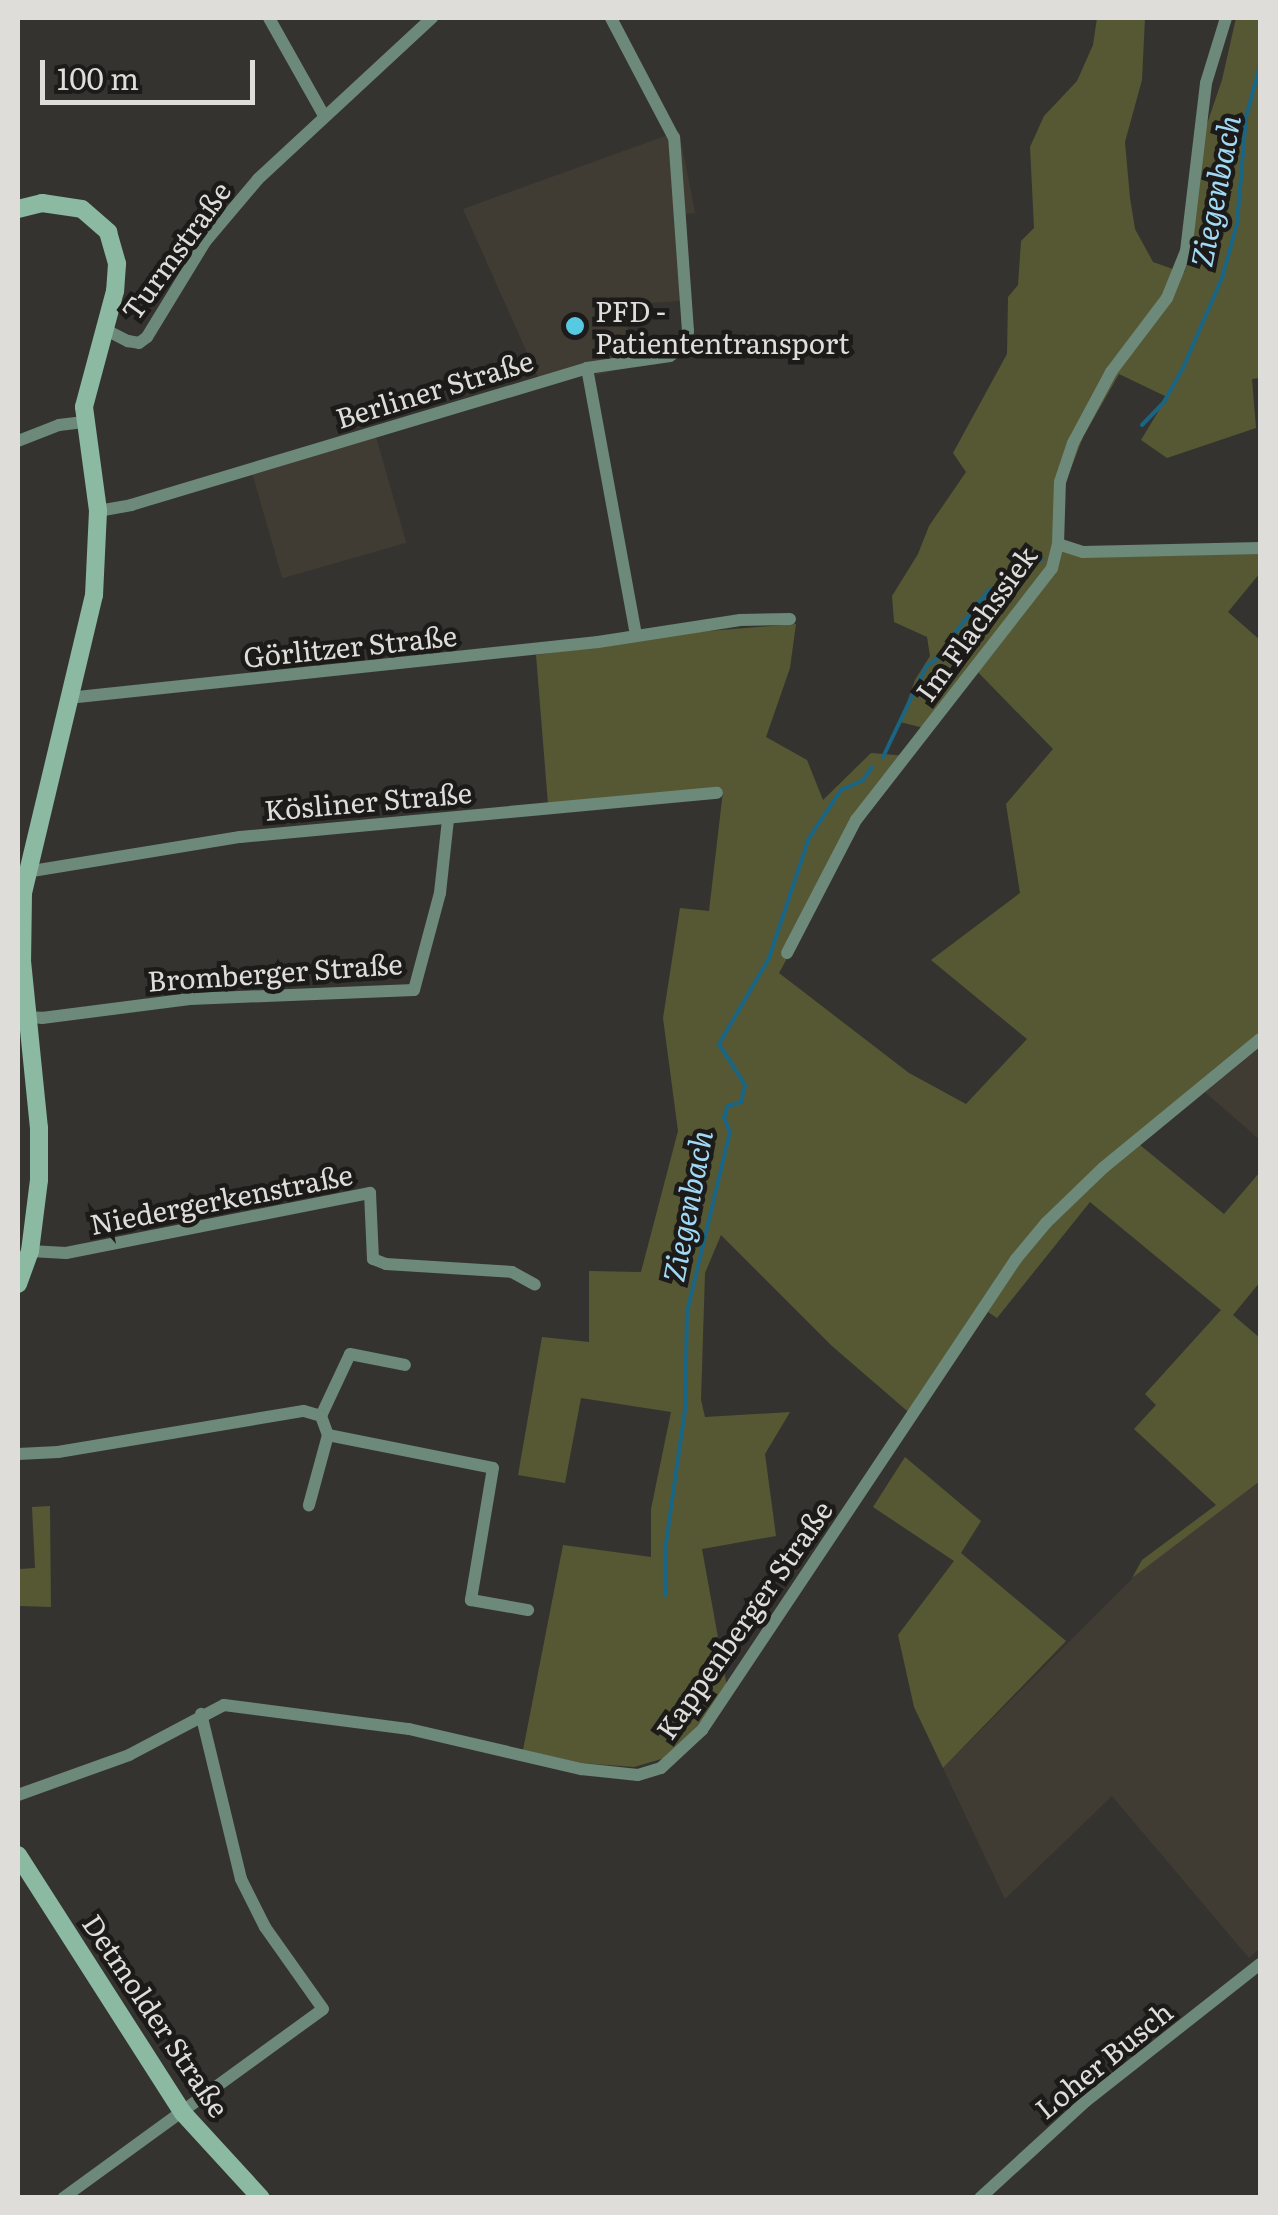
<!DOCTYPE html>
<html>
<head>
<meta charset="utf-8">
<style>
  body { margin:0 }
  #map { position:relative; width:1278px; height:2215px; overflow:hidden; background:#35332f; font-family:Literata,serif }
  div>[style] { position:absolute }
  .built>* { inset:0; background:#413c33; transform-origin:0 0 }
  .green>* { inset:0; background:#565834 }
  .stream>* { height:4px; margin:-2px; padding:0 2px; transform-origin:2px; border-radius:2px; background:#1b6584 }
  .minor>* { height:12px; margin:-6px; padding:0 6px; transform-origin:6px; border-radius:6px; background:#6c897a }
  .secondary>* { height:18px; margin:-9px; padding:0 9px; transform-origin:9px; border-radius:9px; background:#8bb9a2 }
  .dots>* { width:28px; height:28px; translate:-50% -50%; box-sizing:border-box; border:5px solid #1c1b19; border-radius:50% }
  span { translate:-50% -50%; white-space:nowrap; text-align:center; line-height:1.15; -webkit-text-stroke:9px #1c1b19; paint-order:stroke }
  .street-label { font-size:28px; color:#deddda }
  .poi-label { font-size:28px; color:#deddda }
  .left { translate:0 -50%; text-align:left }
  .water-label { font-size:30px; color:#a1d9f5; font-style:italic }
  .frame { position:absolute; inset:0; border:20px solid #deddda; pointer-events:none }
  .scale { position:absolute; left:40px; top:60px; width:215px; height:45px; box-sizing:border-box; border:5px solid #deddda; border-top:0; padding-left:12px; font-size:30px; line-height:35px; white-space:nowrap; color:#deddda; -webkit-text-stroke:8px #1c1b19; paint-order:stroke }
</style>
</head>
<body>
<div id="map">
  <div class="built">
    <div style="clip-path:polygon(679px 131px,695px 213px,686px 214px,690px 300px,626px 305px,631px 367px,595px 375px,600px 368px,539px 379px,463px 209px)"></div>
    <div style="left:376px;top:437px;width:110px;height:129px;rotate:74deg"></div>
    <div style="clip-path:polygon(1260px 1046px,1260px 1140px,1205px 1092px)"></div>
    <div style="clip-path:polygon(1260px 1481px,1260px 1948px,1249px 1958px,1112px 1796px,1005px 1899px,943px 1768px,1147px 1564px)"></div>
  </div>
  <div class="green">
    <div style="clip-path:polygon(1097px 18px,1145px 18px,1142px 80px,1125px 142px,1130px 198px,1135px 229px,1153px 262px,1184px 273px,1192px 253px,1195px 159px,1222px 80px,1236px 18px,1260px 18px,1260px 378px,1252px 379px,1256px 428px,1167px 458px,1141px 440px,1167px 397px,1119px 374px,1083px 437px,1065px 484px,1061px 544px,1083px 554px,1260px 551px,1260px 573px,1228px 612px,1260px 640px,1260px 1046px,1140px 1145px,1224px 1214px,1260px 1172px,1260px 1282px,1233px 1315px,1260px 1338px,1260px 1481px,1132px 1578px,1142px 1560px,1216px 1505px,1134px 1429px,1156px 1405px,1145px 1394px,1221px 1310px,1090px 1202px,997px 1318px,988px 1312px,913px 1416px,832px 1346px,721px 1235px,705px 1273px,701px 1400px,705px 1417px,790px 1412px,765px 1454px,776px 1536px,702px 1549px,727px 1687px,675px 1755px,634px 1767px,581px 1763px,523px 1750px,563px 1545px,651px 1557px,651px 1509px,671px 1412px,581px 1398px,565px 1483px,518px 1475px,542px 1337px,589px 1342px,589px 1271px,641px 1272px,678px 1131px,663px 1018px,680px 908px,709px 911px,723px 791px,548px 804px,536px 655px,696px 632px,796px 624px,790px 668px,766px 737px,807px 760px,823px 800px,871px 753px,908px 756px,884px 780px,779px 973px,909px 1073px,966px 1104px,1027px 1039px,931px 960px,1020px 893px,1006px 804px,1053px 749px,972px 666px,928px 729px,900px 722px,915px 680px,930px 656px,927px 637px,894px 622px,892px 596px,918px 554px,929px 526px,966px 472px,953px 453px,1007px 354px,1008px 297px,1018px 285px,1021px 241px,1034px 228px,1030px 147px,1044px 116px,1077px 81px,1093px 45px)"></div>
    <div style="clip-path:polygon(905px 1457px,981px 1521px,961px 1553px,1066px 1641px,943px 1768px,914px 1707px,898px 1635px,954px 1561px,873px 1507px)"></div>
    <div style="clip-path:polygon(50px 1506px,51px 1607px,20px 1606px,20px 1569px,35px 1568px,32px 1507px)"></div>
  </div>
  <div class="stream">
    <div style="left:1142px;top:425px;width:32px;rotate:-46deg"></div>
    <div style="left:1164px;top:402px;width:39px;rotate:-61deg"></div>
    <div style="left:1183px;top:368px;width:98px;rotate:-66.6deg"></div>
    <div style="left:1222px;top:278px;width:56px;rotate:-74.5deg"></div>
    <div style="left:1237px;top:224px;width:107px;rotate:-85.2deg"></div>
    <div style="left:1246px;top:117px;width:54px;rotate:-74.9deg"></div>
    <div style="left:954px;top:634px;width:56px;rotate:-51.5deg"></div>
    <div style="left:989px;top:590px;width:34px;rotate:-17deg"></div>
    <div style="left:1021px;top:580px;width:11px;rotate:-68deg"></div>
    <div style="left:1025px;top:570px;width:20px;rotate:-33deg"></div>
    <div style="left:883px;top:757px;width:100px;rotate:-64.5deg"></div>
    <div style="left:926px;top:667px;width:22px;rotate:-39deg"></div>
    <div style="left:665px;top:1595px;width:45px;rotate:-90deg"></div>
    <div style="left:665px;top:1550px;width:142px;rotate:-81.9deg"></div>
    <div style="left:685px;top:1409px;width:97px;rotate:-88.8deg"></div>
    <div style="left:687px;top:1312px;width:185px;rotate:-76.6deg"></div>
    <div style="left:730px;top:1132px;width:16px;rotate:-112deg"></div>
    <div style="left:724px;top:1117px;width:12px;rotate:-70deg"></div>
    <div style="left:728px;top:1106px;width:14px;rotate:-17deg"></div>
    <div style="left:741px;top:1102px;width:17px;rotate:-77deg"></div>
    <div style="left:745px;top:1085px;width:49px;rotate:-122.4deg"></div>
    <div style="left:719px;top:1044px;width:99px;rotate:-59.8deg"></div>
    <div style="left:769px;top:958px;width:126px;rotate:-71.6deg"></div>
    <div style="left:809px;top:838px;width:58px;rotate:-56.3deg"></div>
    <div style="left:841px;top:790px;width:24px;rotate:-24deg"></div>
    <div style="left:863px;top:780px;width:16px;rotate:-55deg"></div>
  </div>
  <div class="minor">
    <div style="left:269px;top:18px;width:110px;rotate:60.6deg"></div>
    <div style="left:106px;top:330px;width:25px;rotate:27deg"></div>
    <div style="left:128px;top:341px;width:11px;rotate:10deg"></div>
    <div style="left:139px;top:343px;width:10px;rotate:-37deg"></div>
    <div style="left:147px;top:337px;width:111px;rotate:-58.6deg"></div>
    <div style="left:205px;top:242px;width:82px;rotate:-49.9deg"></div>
    <div style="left:258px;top:179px;width:237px;rotate:-42.8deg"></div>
    <div style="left:587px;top:368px;width:272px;rotate:79.6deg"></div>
    <div style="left:18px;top:441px;width:44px;rotate:-21.3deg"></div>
    <div style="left:59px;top:425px;width:25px;rotate:-7deg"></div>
    <div style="left:98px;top:511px;width:34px;rotate:-10deg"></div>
    <div style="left:131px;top:505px;width:476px;rotate:-16.7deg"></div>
    <div style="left:587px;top:368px;width:84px;rotate:-8.2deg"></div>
    <div style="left:670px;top:356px;width:15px;rotate:-37deg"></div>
    <div style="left:682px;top:347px;width:17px;rotate:-69deg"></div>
    <div style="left:688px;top:331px;width:194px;rotate:-94.1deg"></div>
    <div style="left:674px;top:138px;width:136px;rotate:-117.7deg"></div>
    <div style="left:1058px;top:544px;width:26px;rotate:18deg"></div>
    <div style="left:1083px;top:552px;width:177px;rotate:-1.3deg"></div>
    <div style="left:68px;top:698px;width:533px;rotate:-6.03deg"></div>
    <div style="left:598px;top:642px;width:144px;rotate:-8.8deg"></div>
    <div style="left:740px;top:620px;width:50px;rotate:-1.1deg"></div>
    <div style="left:26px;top:872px;width:217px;rotate:-9.3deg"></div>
    <div style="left:240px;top:837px;width:479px;rotate:-5.3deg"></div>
    <div style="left:787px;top:953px;width:150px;rotate:-62.6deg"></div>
    <div style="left:856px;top:820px;width:319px;rotate:-52.1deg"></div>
    <div style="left:1052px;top:568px;width:25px;rotate:-76deg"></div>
    <div style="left:1058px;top:544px;width:62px;rotate:-88.2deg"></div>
    <div style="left:1060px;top:482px;width:41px;rotate:-71.6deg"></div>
    <div style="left:1073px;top:443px;width:81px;rotate:-61.8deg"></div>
    <div style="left:1111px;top:372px;width:93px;rotate:-52.9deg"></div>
    <div style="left:1167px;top:298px;width:51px;rotate:-68deg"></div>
    <div style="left:1186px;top:251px;width:169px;rotate:-83.2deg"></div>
    <div style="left:1206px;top:83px;width:68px;rotate:-72.9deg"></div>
    <div style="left:18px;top:1017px;width:24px;rotate:2deg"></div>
    <div style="left:42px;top:1018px;width:149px;rotate:-7.3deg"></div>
    <div style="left:190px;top:999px;width:224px;rotate:-2.3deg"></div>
    <div style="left:414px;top:990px;width:100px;rotate:-75deg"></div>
    <div style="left:440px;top:893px;width:74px;rotate:-83.8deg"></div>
    <div style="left:30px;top:1251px;width:36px;rotate:3deg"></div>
    <div style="left:66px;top:1253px;width:310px;rotate:-11.2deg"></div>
    <div style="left:370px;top:1193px;width:66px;rotate:87.4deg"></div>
    <div style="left:373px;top:1259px;width:14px;rotate:21deg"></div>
    <div style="left:386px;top:1264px;width:126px;rotate:3.6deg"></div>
    <div style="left:512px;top:1272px;width:26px;rotate:29deg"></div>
    <div style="left:321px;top:1416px;width:68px;rotate:-64.9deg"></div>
    <div style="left:350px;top:1354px;width:56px;rotate:11.3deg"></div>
    <div style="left:328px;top:1435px;width:168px;rotate:11.3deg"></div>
    <div style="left:493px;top:1468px;width:134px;rotate:99.5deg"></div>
    <div style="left:471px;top:1600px;width:58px;rotate:10deg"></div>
    <div style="left:18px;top:1454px;width:40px;rotate:-2.9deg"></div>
    <div style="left:58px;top:1452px;width:249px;rotate:-9.5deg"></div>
    <div style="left:304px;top:1411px;width:18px;rotate:16deg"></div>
    <div style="left:321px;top:1416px;width:20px;rotate:70deg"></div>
    <div style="left:328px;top:1435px;width:73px;rotate:105.2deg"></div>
    <div style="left:18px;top:1795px;width:118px;rotate:-19.8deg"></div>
    <div style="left:129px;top:1755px;width:107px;rotate:-27.8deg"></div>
    <div style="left:224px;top:1705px;width:187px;rotate:7.4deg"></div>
    <div style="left:409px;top:1729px;width:177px;rotate:13.1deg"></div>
    <div style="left:581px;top:1769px;width:57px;rotate:6deg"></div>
    <div style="left:638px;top:1775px;width:24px;rotate:-17deg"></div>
    <div style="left:661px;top:1768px;width:56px;rotate:-42.8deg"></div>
    <div style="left:702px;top:1730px;width:566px;rotate:-56.31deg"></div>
    <div style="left:1016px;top:1259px;width:47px;rotate:-50.2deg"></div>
    <div style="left:1046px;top:1223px;width:79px;rotate:-44deg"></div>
    <div style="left:1103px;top:1168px;width:203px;rotate:-39.4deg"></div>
    <div style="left:63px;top:2198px;width:321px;rotate:-36deg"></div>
    <div style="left:323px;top:2009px;width:100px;rotate:-125.3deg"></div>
    <div style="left:265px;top:1927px;width:54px;rotate:-116.6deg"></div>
    <div style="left:241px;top:1879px;width:170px;rotate:-103.6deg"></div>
    <div style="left:980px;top:2198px;width:144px;rotate:-42.5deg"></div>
    <div style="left:1086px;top:2101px;width:221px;rotate:-38.2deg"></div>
  </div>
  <div class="secondary">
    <div style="left:18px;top:209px;width:25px;rotate:-14deg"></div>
    <div style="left:42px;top:203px;width:40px;rotate:8.5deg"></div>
    <div style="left:82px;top:209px;width:35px;rotate:41deg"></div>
    <div style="left:108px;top:232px;width:33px;rotate:74deg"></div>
    <div style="left:117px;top:264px;width:27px;rotate:94deg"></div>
    <div style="left:115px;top:291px;width:120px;rotate:105deg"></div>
    <div style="left:84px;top:407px;width:105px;rotate:82.3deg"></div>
    <div style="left:98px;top:511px;width:84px;rotate:92.7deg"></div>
    <div style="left:94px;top:595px;width:306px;rotate:103.4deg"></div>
    <div style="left:23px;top:893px;width:68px;rotate:90.8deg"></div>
    <div style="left:22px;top:961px;width:168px;rotate:84.2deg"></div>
    <div style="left:39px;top:1128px;width:52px;rotate:90deg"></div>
    <div style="left:39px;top:1180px;width:72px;rotate:97.2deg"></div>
    <div style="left:30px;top:1251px;width:35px;rotate:110deg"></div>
    <div style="left:18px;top:1855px;width:306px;rotate:57.4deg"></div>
    <div style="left:183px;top:2113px;width:115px;rotate:47.5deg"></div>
  </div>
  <div class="dots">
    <div style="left:575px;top:326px;background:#55cae0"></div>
  </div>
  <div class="street-label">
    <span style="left:175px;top:250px;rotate:-54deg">Turmstraße</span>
    <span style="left:434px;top:388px;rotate:-17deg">Berliner Straße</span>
    <span style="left:975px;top:623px;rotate:-54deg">Im Flachssiek</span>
    <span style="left:350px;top:645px;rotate:-6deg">Görlitzer Straße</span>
    <span style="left:368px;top:800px;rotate:-5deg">Kösliner Straße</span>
    <span style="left:275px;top:971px;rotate:-4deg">Bromberger Straße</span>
    <span style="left:221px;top:1198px;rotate:-11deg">Niedergerkenstraße</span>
    <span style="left:743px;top:1619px;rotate:-55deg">Kappenberger Straße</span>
    <span style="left:157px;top:2015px;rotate:56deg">Detmolder Straße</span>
    <span style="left:1103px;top:2059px;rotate:-39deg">Loher Busch</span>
  </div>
  <div class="poi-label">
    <span class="left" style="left:595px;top:326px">PFD -<br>Patiententransport</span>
  </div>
  <div class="water-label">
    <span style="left:1214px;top:191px;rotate:-79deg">Ziegenbach</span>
    <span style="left:686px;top:1206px;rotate:-79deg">Ziegenbach</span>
  </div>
  <div class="frame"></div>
  <div class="scale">100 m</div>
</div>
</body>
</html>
